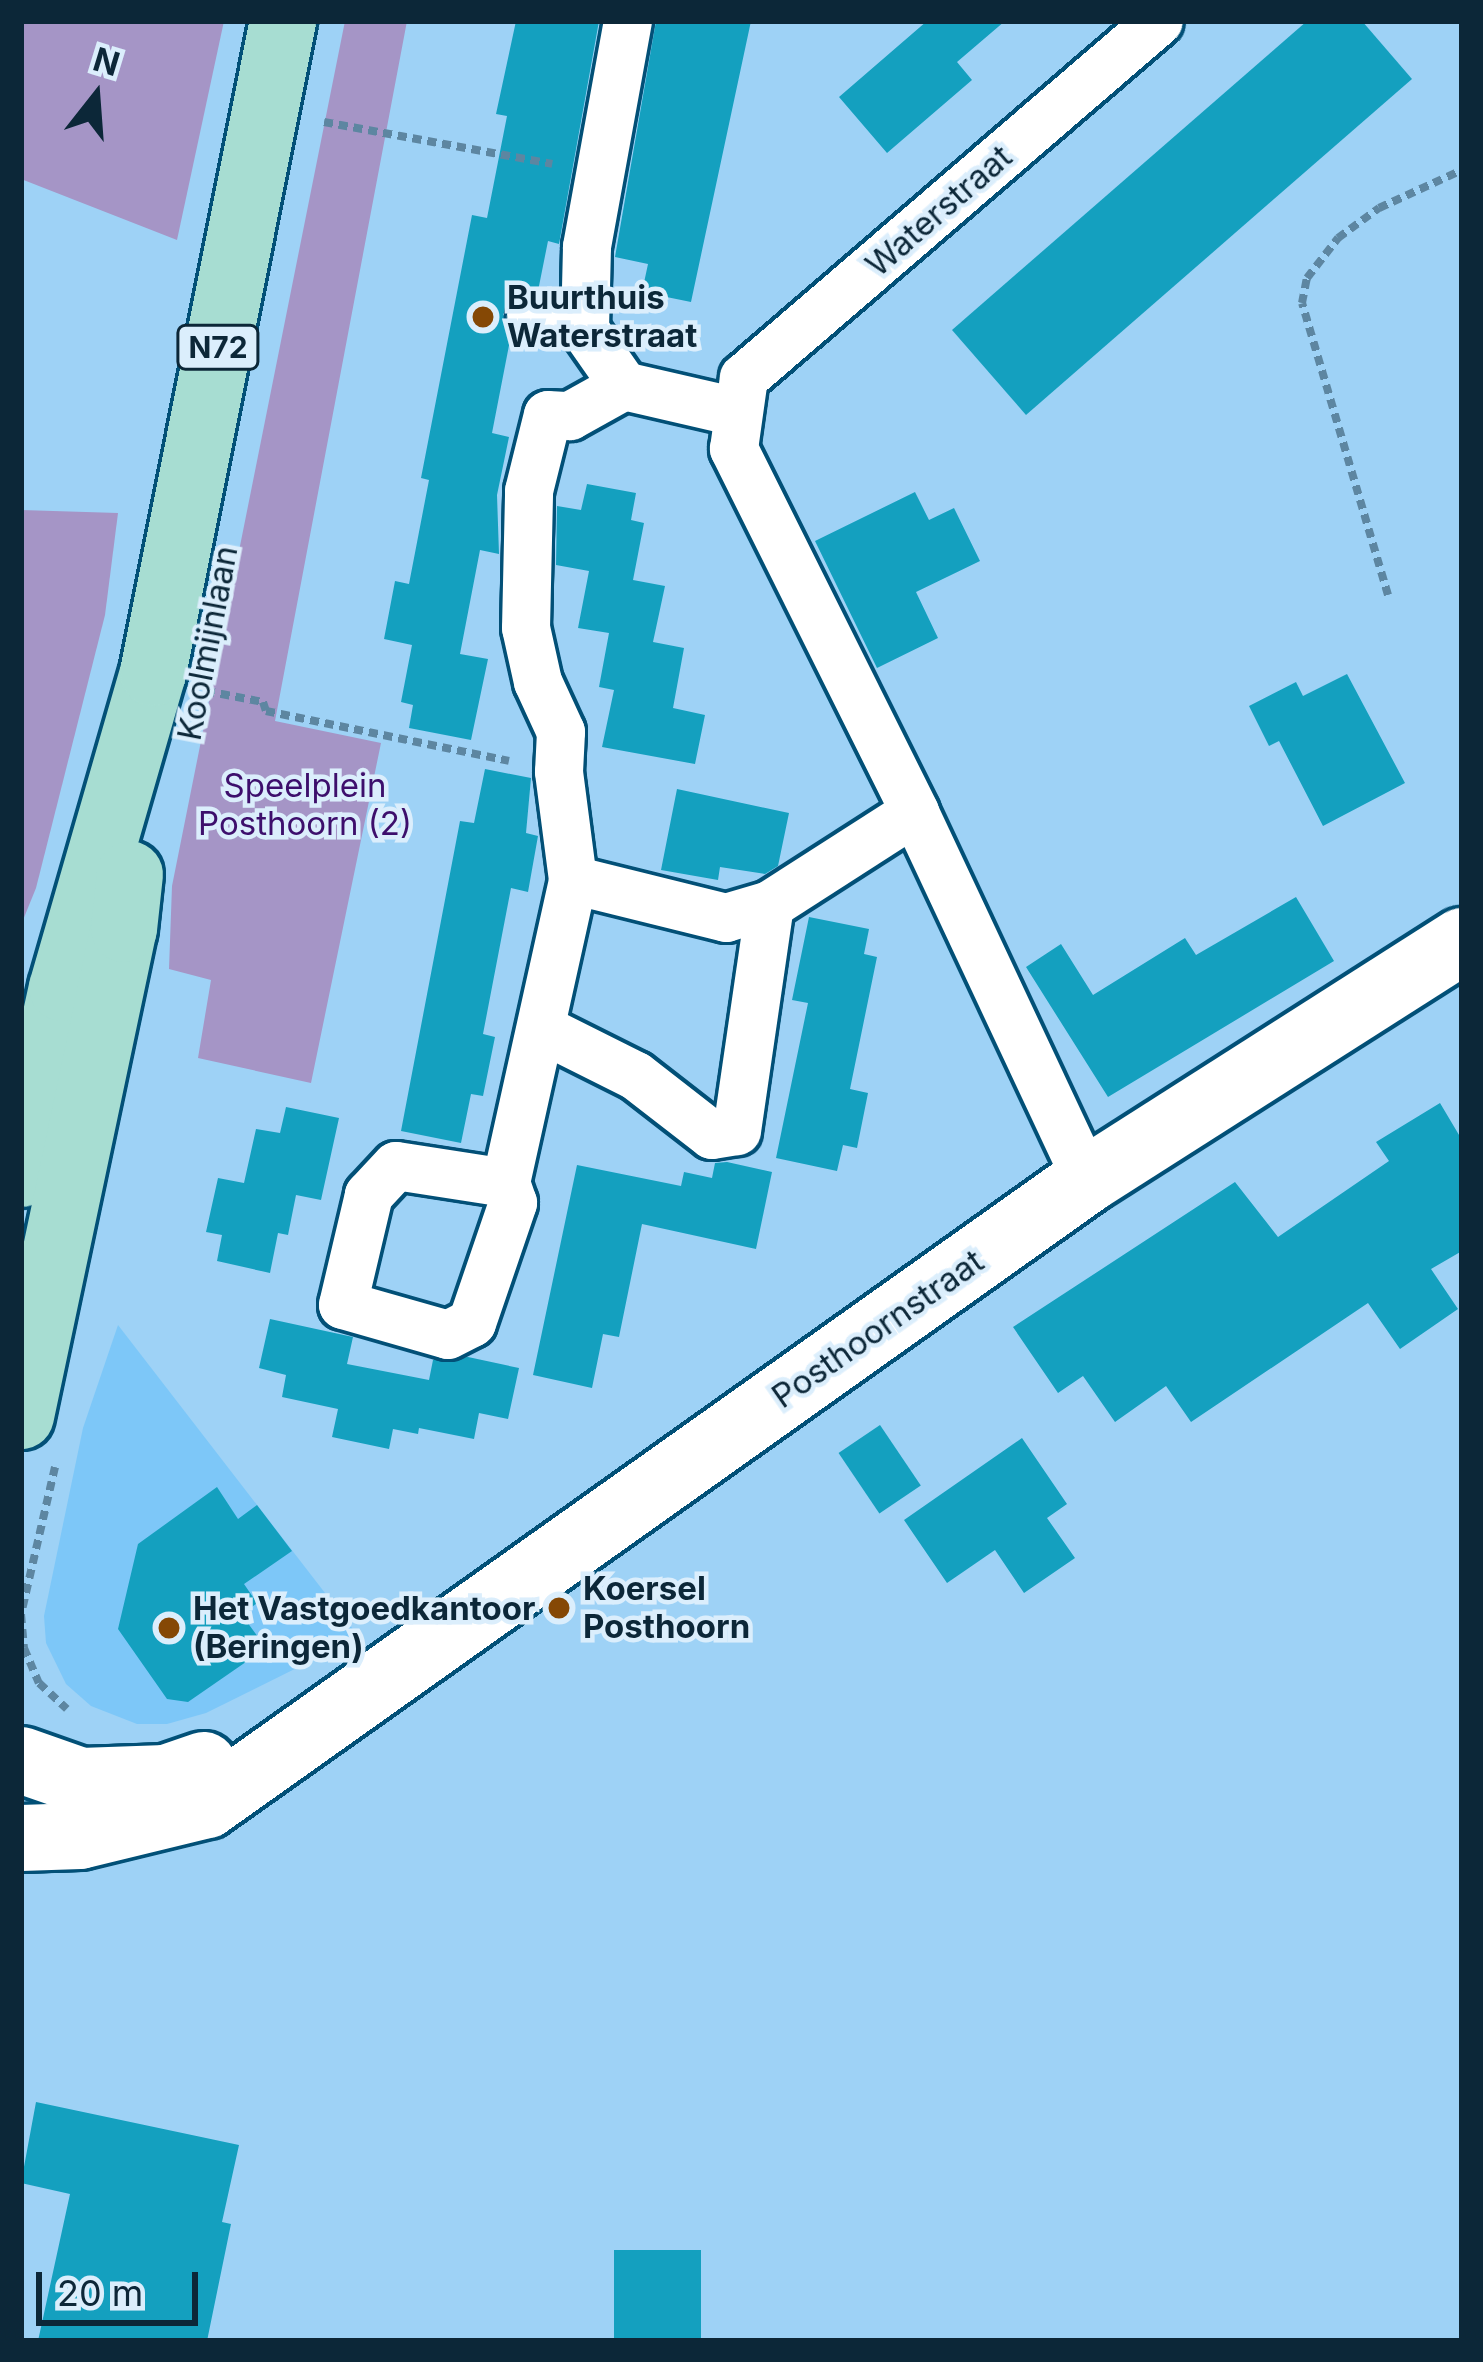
<!DOCTYPE html>
<html>
<head>
<meta charset="utf-8">
<style>
  body { margin:0 }
  #map { position:relative; width:1483px; height:2362px; overflow:hidden; background:#9ed2f6; font-family:Inter,sans-serif }
  div>[style] { position:absolute }
  .built>* { inset:0; background:#7dc7f8 }
  .green>* { inset:0; background:#a595c6 }
  .building>* { inset:0; background:#14a0bf; transform-origin:0 0 }
  .path>* { height:8px; margin-top:-4px; transform-origin:0; background:repeating-linear-gradient(90deg,#5d86a1 0 9px,transparent 0 15px) }
  .roads { filter:drop-shadow(3px 0 #025077) drop-shadow(-3px 0 #025077) drop-shadow(0 3px #025077) drop-shadow(0 -3px #025077) }
  .lane>* { height:24px; margin:-12px; padding:0 12px; transform-origin:12px; border-radius:12px; background:#fff }
  .street>* { height:48px; margin:-24px; padding:0 24px; transform-origin:24px; border-radius:24px; background:#fff }
  .secondary>* { height:66px; margin:-33px; padding:0 33px; transform-origin:33px; border-radius:33px; background:#fff }
  .primary>* { height:66px; margin:-33px; padding:0 33px; transform-origin:33px; border-radius:33px; background:#a7ddd2 }
  .dots>* { width:33px; height:33px; translate:-50% -50%; box-sizing:border-box; border:6px solid #dbeefc; border-radius:50% }
  span { translate:-50% -50%; white-space:nowrap; text-align:center; line-height:1.15; -webkit-text-stroke:9px #dbeefc; paint-order:stroke }
  .shield-label span { padding:3px 9px; background:#dbeefc; border:3px solid; border-radius:9px; -webkit-text-stroke-width:0 }
  .shield-label { font-size:30px; color:#0c2738; font-weight:700 }
  .street-label { font-size:33px; color:#0c2738 }
  .poi-label { font-size:33px; color:#0c2738; font-weight:700 }
  .left { translate:0 -50%; text-align:left }
  .park-label { font-size:33px; color:#3d0f6c }
  .frame { position:absolute; inset:0; border:24px solid #0c2738; pointer-events:none }
  .north { position:absolute; left:36px; top:36px; width:120px; height:120px; -webkit-text-stroke:9px #dbeefc; paint-order:stroke; rotate:17deg; font-size:33px; font-weight:700; line-height:48px; text-align:center; color:#0c2738 }
  .north::after { content:''; display:block; margin:auto; width:42px; height:54px; background:#0c2738; clip-path:polygon(50% 0,100% 100%,50% 72%,0 100%) }
  .scale { position:absolute; left:36px; top:2272px; width:162px; height:54px; box-sizing:border-box; border:6px solid #0c2738; border-top:0; padding-left:15px; font-size:36px; line-height:42px; white-space:nowrap; color:#0c2738; -webkit-text-stroke:9px #dbeefc; paint-order:stroke }
</style>
</head>
<body>
<div id="map">
  <div class="built">
    <div style="clip-path:polygon(118px 1325px,359px 1637px,206px 1713px,167px 1724px,137px 1724px,91px 1706px,66px 1684px,46px 1643px,44px 1616px,83px 1428px)"></div>
  </div>
  <div class="green">
    <div style="clip-path:polygon(21px 21px,224px 21px,177px 240px,21px 179px)"></div>
    <div style="clip-path:polygon(345px 21px,407px 21px,275px 721px,381px 743px,311px 1083px,198px 1058px,211px 980px,169px 969px,172px 886px)"></div>
    <div style="clip-path:polygon(21px 510px,118px 513px,105px 615px,36px 888px,21px 925px)"></div>
  </div>
  <div class="building">
    <div style="clip-path:polygon(516px 21px,599px 21px,559px 244px,548px 241px,538px 291px,520px 287px,518px 300px,503px 314px,512px 330px,492px 433px,509px 437px,497px 495px,499px 554px,480px 550px,460px 654px,488px 659px,471px 740px,409px 728px,413px 705px,401px 702px,412px 645px,384px 639px,395px 581px,409px 584px,429px 480px,421px 478px,472px 215px,487px 218px,507px 116px,496px 114px)"></div>
    <div style="clip-path:polygon(656px 21px,751px 21px,691px 302px,642px 292px,648px 264px,615px 257px)"></div>
    <div style="clip-path:polygon(927px 21px,1005px 21px,957px 62px,972px 80px,887px 153px,839px 97px)"></div>
    <div style="clip-path:polygon(1307px 21px,1362px 21px,1412px 79px,1026px 415px,952px 330px)"></div>
    <div style="clip-path:polygon(587px 484px,636px 493px,631px 520px,644px 523px,633px 580px,665px 586px,653px 642px,684px 648px,673px 708px,705px 715px,695px 764px,602px 747px,614px 690px,599px 687px,609px 633px,578px 628px,589px 571px,556px 565px,557px 506px,581px 510px)"></div>
    <div style="clip-path:polygon(915px 492px,929px 520px,954px 508px,980px 561px,916px 592px,938px 638px,877px 668px,815px 541px)"></div>
    <div style="clip-path:polygon(1347px 674px,1405px 783px,1323px 826px,1279px 741px,1269px 746px,1249px 706px,1296px 682px,1303px 696px)"></div>
    <div style="clip-path:polygon(485px 769px,531px 778px,526px 833px,538px 836px,528px 892px,511px 888px,483px 1034px,495px 1037px,483px 1096px,471px 1094px,461px 1143px,401px 1131px,460px 821px,474px 823px)"></div>
    <div style="clip-path:polygon(677px 789px,789px 813px,778px 866px,765px 874px,720px 867px,718px 880px,661px 870px)"></div>
    <div style="clip-path:polygon(1296px 897px,1334px 961px,1108px 1097px,1026px 967px,1061px 944px,1093px 995px,1185px 938px,1196px 955px)"></div>
    <div style="clip-path:polygon(809px 917px,869px 929px,864px 954px,877px 957px,850px 1089px,868px 1093px,857px 1148px,843px 1145px,837px 1171px,776px 1158px,808px 1003px,792px 1000px)"></div>
    <div style="clip-path:polygon(1440px 1103px,1462px 1140px,1462px 1251px,1431px 1269px,1458px 1309px,1400px 1349px,1368px 1303px,1191px 1422px,1166px 1386px,1115px 1422px,1083px 1376px,1058px 1393px,1013px 1327px,1235px 1182px,1278px 1237px,1389px 1161px,1376px 1142px)"></div>
    <div style="clip-path:polygon(286px 1107px,339px 1118px,321px 1200px,296px 1195px,288px 1235px,278px 1233px,270px 1273px,217px 1261px,222px 1235px,206px 1232px,218px 1178px,244px 1183px,256px 1129px,280px 1133px)"></div>
    <div style="clip-path:polygon(727px 1162px,772px 1172px,756px 1249px,642px 1224px,619px 1337px,603px 1334px,592px 1388px,533px 1375px,577px 1165px,681px 1186px,684px 1172px,712px 1178px,715px 1163px)"></div>
    <div style="clip-path:polygon(270px 1319px,353px 1337px,347px 1364px,429px 1380px,433px 1360px,468px 1357px,519px 1368px,508px 1419px,479px 1413px,474px 1439px,419px 1428px,418px 1434px,393px 1429px,389px 1449px,332px 1437px,338px 1409px,282px 1397px,286px 1375px,259px 1368px)"></div>
    <div style="left:880px;top:1425px;width:73px;height:50px;rotate:56deg"></div>
    <div style="clip-path:polygon(1022px 1438px,1067px 1504px,1047px 1518px,1075px 1558px,1024px 1593px,995px 1550px,947px 1583px,904px 1520px)"></div>
    <div style="clip-path:polygon(217px 1487px,238px 1519px,257px 1505px,292px 1551px,244px 1584px,257px 1603px,242px 1615px,266px 1648px,188px 1702px,167px 1699px,118px 1629px,138px 1544px)"></div>
    <div style="clip-path:polygon(36px 2102px,239px 2145px,222px 2222px,231px 2224px,207px 2341px,38px 2341px,70px 2194px,21px 2183px)"></div>
    <div style="left:614px;top:2250px;width:87px;height:91px"></div>
  </div>
  <div class="path">
    <div style="left:324px;top:122px;width:232px;rotate:10.4deg"></div>
    <div style="left:1388px;top:595px;width:304px;rotate:-106.4deg"></div>
    <div style="left:1302px;top:303px;width:25px;rotate:-79deg"></div>
    <div style="left:1307px;top:278px;width:51px;rotate:-52.2deg"></div>
    <div style="left:1338px;top:238px;width:51px;rotate:-36.2deg"></div>
    <div style="left:1379px;top:208px;width:91px;rotate:-24.6deg"></div>
    <div style="left:206px;top:691px;width:58px;rotate:10.9deg"></div>
    <div style="left:263px;top:702px;width:9px;rotate:72deg"></div>
    <div style="left:266px;top:711px;width:248px;rotate:11.6deg"></div>
    <div style="left:55px;top:1467px;width:151px;rotate:103deg"></div>
    <div style="left:21px;top:1614px;width:34px;rotate:85deg"></div>
    <div style="left:24px;top:1648px;width:38px;rotate:67deg"></div>
    <div style="left:39px;top:1683px;width:38px;rotate:43deg"></div>
  </div>
  <div class="roads">
    <div class="lane">
      <div style="left:519px;top:316px;width:67px;rotate:12deg"></div>
    </div>
    <div class="street">
      <div style="left:628px;top:21px;width:230px;rotate:100.3deg"></div>
      <div style="left:587px;top:247px;width:83px;rotate:91.4deg"></div>
      <div style="left:585px;top:330px;width:68px;rotate:55.1deg"></div>
      <div style="left:624px;top:386px;width:116px;rotate:13deg"></div>
      <div style="left:573px;top:880px;width:158px;rotate:13.9deg"></div>
      <div style="left:726px;top:918px;width:46px;rotate:-16.5deg"></div>
      <div style="left:542px;top:1029px;width:105px;rotate:26.6deg"></div>
      <div style="left:636px;top:1076px;width:96px;rotate:37.8deg"></div>
      <div style="left:712px;top:1135px;width:25px;rotate:-9deg"></div>
      <div style="left:737px;top:1131px;width:228px;rotate:-81.7deg"></div>
      <div style="left:770px;top:905px;width:172px;rotate:-32.7deg"></div>
      <div style="left:1087px;top:1180px;width:406px;rotate:-115.1deg"></div>
      <div style="left:915px;top:812px;width:406px;rotate:-116.5deg"></div>
      <div style="left:734px;top:449px;width:72px;rotate:-82deg"></div>
      <div style="left:744px;top:378px;width:547px;rotate:-40.7deg"></div>
      <div style="left:506px;top:1183px;width:111px;rotate:-171.2deg"></div>
      <div style="left:396px;top:1166px;width:40px;rotate:133deg"></div>
      <div style="left:369px;top:1195px;width:113px;rotate:103.3deg"></div>
      <div style="left:343px;top:1305px;width:109px;rotate:15.9deg"></div>
      <div style="left:448px;top:1335px;width:27px;rotate:-27deg"></div>
      <div style="left:472px;top:1323px;width:127px;rotate:-71.1deg"></div>
      <div style="left:513px;top:1203px;width:21px;rotate:-109deg"></div>
      <div style="left:506px;top:1183px;width:310px;rotate:-77.5deg"></div>
      <div style="left:573px;top:880px;width:109px;rotate:-97.4deg"></div>
      <div style="left:559px;top:772px;width:40px;rotate:-87.1deg"></div>
      <div style="left:561px;top:732px;width:55px;rotate:-114.7deg"></div>
      <div style="left:538px;top:682px;width:55px;rotate:-102.5deg"></div>
      <div style="left:526px;top:628px;width:137px;rotate:-88.7deg"></div>
      <div style="left:529px;top:491px;width:78px;rotate:-76deg"></div>
      <div style="left:548px;top:415px;width:22px;rotate:3deg"></div>
      <div style="left:570px;top:416px;width:62px;rotate:-29.1deg"></div>
    </div>
    <div class="secondary">
      <div style="left:21px;top:1760px;width:64px;rotate:19.3deg"></div>
      <div style="left:81px;top:1781px;width:85px;rotate:-2deg"></div>
      <div style="left:166px;top:1778px;width:40px;rotate:-18.9deg"></div>
      <div style="left:21px;top:1838px;width:59px;rotate:-1.9deg"></div>
      <div style="left:80px;top:1836px;width:131px;rotate:-13.7deg"></div>
      <div style="left:207px;top:1805px;width:1079px;rotate:-35.38deg"></div>
      <div style="left:1087px;top:1180px;width:445px;rotate:-32.5deg"></div>
    </div>
    <div class="primary">
      <div style="left:21px;top:1174px;width:190px;rotate:-77.6deg"></div>
      <div style="left:62px;top:988px;width:328px;rotate:-73.9deg"></div>
      <div style="left:153px;top:673px;width:665px;rotate:-78.72deg"></div>
      <div style="left:21px;top:1416px;width:498px;rotate:-78.1deg"></div>
      <div style="left:124px;top:929px;width:55px;rotate:-83.8deg"></div>
    </div>
  </div>
  <div class="dots">
    <div style="left:483px;top:317px;background:#854805"></div>
    <div style="left:559px;top:1608px;background:#854805"></div>
    <div style="left:169px;top:1628px;background:#854805"></div>
  </div>
  <div class="shield-label">
    <span style="left:218px;top:347px">N72</span>
  </div>
  <div class="street-label">
    <span style="left:939px;top:211px;rotate:-41deg">Waterstraat</span>
    <span style="left:208px;top:643px;rotate:-79deg">Koolmijnlaan</span>
    <span style="left:878px;top:1329px;rotate:-35deg">Posthoornstraat</span>
  </div>
  <div class="poi-label">
    <span class="left" style="left:507px;top:317px">Buurthuis<br>Waterstraat</span>
    <span class="left" style="left:583px;top:1608px">Koersel<br>Posthoorn</span>
    <span class="left" style="left:193px;top:1628px">Het Vastgoedkantoor<br>(Beringen)</span>
  </div>
  <div class="park-label">
    <span style="left:305px;top:805px">Speelplein<br>Posthoorn (2)</span>
  </div>
  <div class="frame"></div>
  <div class="north">N</div>
  <div class="scale">20 m</div>
</div>
</body>
</html>
